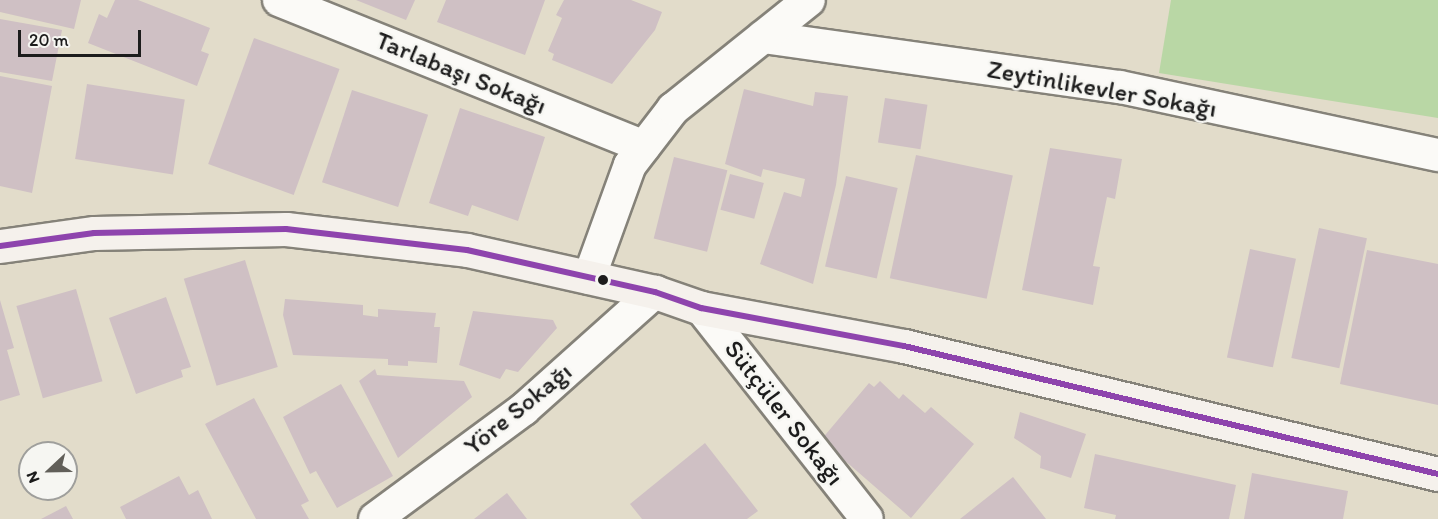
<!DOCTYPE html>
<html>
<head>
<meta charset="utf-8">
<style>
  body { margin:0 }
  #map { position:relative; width:1438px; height:519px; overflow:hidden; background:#e2dcca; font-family:Itim,sans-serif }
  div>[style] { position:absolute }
  .green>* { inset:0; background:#b9d7a5 }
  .building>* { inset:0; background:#cfc0c4; transform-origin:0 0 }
  .roads { filter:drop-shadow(2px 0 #858279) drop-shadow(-2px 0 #858279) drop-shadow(0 2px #858279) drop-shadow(0 -2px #858279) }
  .street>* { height:32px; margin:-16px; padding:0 16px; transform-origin:16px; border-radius:16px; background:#fbfaf7 }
  .secondary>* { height:33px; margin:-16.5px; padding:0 16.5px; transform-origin:16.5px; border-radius:16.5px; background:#f5f1ec }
  .bus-1>* { height:6px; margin:-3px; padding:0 3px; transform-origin:3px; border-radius:3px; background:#8e44ad }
  .dots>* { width:16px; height:16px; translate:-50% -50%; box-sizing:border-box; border:3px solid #f6f6f2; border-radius:50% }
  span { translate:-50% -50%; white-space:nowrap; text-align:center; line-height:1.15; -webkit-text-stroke:5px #f6f6f2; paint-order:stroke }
  .street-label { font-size:26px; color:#1c1c1c }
  .north { position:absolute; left:18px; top:441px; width:60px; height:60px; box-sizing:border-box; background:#f6f6f2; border:2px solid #9f9f9c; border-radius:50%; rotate:248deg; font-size:16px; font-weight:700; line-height:24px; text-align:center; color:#1c1c1c }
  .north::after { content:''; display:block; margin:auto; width:21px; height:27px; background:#615f59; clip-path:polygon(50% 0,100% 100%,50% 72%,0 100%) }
  .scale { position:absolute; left:18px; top:30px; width:123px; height:27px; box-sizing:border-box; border:3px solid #1c1c1c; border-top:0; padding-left:8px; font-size:18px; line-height:21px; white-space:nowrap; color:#1c1c1c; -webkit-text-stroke:4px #f6f6f2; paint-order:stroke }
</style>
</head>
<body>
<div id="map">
  <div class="green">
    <div style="clip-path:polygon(1171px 0,1438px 0,1438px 118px,1159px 73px)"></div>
  </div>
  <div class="building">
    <div style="clip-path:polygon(0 0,81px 0,74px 29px,0 12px)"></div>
    <div style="clip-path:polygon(115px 0,138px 0,210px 28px,201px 51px,209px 54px,197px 86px,88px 43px,99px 14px,107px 18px)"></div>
    <div style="clip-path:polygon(356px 0,415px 0,406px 20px)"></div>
    <div style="clip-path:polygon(446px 0,545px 0,525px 55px,437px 22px)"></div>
    <div style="clip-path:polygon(564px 0,631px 0,662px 12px,655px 30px,612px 84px,552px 60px,554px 54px,548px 51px,562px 18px,556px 15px)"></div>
    <div style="clip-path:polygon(0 19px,62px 30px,52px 81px,0 72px)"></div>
    <div style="left:254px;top:38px;width:91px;height:134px;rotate:20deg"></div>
    <div style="clip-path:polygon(0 76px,52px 86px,32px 193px,0 186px)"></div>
    <div style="left:87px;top:84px;width:99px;height:76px;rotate:9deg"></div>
    <div style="clip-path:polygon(744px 89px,813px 106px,815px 92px,848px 96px,836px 185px,813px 284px,760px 264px,784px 192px,801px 197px,805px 179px,763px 169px,761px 177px,725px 164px)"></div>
    <div style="left:352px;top:90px;width:80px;height:97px;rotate:18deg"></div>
    <div style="left:885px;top:98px;width:43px;height:45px;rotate:9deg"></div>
    <div style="clip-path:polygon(460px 108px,545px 137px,518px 221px,472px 205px,468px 216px,429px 203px)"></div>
    <div style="clip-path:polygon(1050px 148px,1122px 159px,1115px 199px,1107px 197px,1093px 266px,1100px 267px,1093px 305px,1022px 290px)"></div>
    <div style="left:916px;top:155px;width:99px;height:126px;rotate:12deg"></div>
    <div style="left:674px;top:157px;width:55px;height:84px;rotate:14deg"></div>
    <div style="left:730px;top:174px;width:35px;height:37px;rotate:15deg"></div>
    <div style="left:846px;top:176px;width:53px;height:93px;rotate:13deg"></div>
    <div style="left:1319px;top:228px;width:49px;height:133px;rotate:12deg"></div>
    <div style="left:1250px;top:249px;width:47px;height:111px;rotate:12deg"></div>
    <div style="clip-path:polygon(1367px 250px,1438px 264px,1438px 405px,1340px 384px)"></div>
    <div style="left:245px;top:260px;width:112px;height:64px;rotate:73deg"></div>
    <div style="left:76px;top:289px;width:96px;height:62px;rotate:74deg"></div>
    <div style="clip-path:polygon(166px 297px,191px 367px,181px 370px,183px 377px,136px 394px,109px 318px)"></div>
    <div style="clip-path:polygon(285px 299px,363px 305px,363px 315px,378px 317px,378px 309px,436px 313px,434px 327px,440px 327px,437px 363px,408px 361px,408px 366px,388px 365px,388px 359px,293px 355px,283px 315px)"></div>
    <div style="clip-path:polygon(0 300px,14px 348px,7px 350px,20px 395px,0 401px)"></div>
    <div style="clip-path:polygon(473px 311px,553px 320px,557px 328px,518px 372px,506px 369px,500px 379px,459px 365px)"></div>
    <div style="clip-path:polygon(375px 369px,377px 375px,464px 381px,472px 397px,398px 458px,359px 381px)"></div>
    <div style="clip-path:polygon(880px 381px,899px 399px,903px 394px,925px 413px,931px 407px,974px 444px,911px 518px,821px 440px,869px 383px,874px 387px)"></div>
    <div style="clip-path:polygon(341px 384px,393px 476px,337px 508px,316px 471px,310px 474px,283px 417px)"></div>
    <div style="clip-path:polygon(254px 398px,309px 501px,301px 505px,309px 519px,256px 519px,205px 424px)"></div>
    <div style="clip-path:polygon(1020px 412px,1086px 434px,1071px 478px,1040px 468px,1041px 456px,1014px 438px)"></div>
    <div style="clip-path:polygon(705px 443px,758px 511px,747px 519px,642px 519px,630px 504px)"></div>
    <div style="clip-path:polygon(1095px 454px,1236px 485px,1229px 519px,1115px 519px,1116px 515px,1084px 508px)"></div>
    <div style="clip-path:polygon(1252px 473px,1348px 491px,1343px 519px,1244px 519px)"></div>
    <div style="clip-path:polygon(179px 476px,189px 495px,198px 490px,212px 519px,126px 519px,120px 507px)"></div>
    <div style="clip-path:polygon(1013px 477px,1046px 519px,960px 519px)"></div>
    <div style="clip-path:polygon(507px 493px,527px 519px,474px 519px)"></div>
    <div style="clip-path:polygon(66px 506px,73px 519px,41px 519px)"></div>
  </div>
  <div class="roads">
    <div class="street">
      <div style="left:279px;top:0;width:393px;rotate:21.9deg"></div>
      <div style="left:763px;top:37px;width:360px;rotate:8deg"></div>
      <div style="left:1120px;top:87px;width:325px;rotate:12.1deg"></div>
      <div style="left:589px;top:278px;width:120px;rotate:-70.1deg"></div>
      <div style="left:630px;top:165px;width:71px;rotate:-52.5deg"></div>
      <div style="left:673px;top:109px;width:174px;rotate:-38.7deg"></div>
      <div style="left:701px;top:308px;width:268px;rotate:51.8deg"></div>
      <div style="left:375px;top:519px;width:185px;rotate:-36.4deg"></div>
      <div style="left:524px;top:409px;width:176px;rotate:-41.8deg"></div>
    </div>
    <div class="secondary">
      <div style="left:0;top:246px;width:95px;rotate:-7.9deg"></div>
      <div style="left:94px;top:233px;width:192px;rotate:-1.2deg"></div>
      <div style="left:286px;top:229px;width:182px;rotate:6.6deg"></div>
      <div style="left:467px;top:250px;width:193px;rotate:12.6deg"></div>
      <div style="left:655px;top:292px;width:49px;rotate:19.2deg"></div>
      <div style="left:701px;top:308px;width:207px;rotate:10.6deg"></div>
      <div style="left:904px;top:346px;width:549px;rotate:13.48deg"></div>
    </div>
  </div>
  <div class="bus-1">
    <div style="left:0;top:246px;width:95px;rotate:-7.9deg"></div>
    <div style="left:94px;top:233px;width:192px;rotate:-1.2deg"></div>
    <div style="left:286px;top:229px;width:182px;rotate:6.6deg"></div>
    <div style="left:467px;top:250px;width:193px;rotate:12.6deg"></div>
    <div style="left:655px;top:292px;width:49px;rotate:19.2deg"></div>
    <div style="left:701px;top:308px;width:207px;rotate:10.6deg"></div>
    <div style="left:904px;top:346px;width:549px;rotate:13.48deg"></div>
  </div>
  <div class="dots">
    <div style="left:603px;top:280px;background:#1c1c1c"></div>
  </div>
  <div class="street-label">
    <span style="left:461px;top:73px;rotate:22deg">Tarlabaşı Sokağı</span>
    <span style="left:1102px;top:89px;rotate:10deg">Zeytinlikevler Sokağı</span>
    <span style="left:518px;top:409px;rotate:-39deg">Yöre Sokağı</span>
    <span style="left:784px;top:413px;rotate:52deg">Sütçüler Sokağı</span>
  </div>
  <div class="north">N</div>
  <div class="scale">20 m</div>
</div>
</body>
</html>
